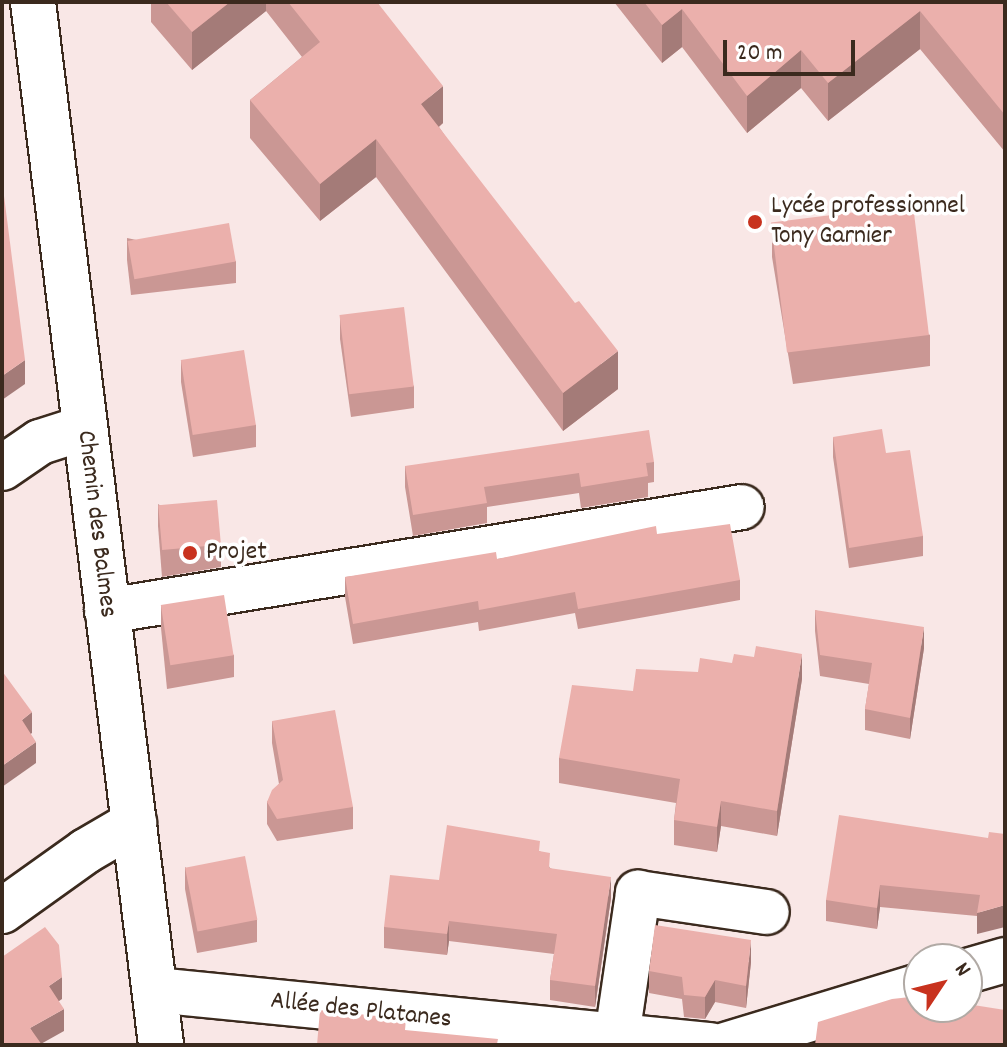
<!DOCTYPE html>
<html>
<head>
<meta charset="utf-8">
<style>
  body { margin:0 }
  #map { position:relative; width:1007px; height:1047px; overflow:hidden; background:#f9e7e6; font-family:Dekko,sans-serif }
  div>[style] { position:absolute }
  .roads { filter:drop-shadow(2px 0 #3b2a1e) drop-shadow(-2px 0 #3b2a1e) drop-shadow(0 2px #3b2a1e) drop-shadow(0 -2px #3b2a1e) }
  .minor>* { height:44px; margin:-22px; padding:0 22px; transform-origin:22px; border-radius:22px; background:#fff }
  .wall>* { inset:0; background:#ca9794 }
  .shaded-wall>* { inset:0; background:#a47b78; transform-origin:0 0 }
  .building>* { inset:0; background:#ebb0ac; transform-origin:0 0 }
  .dots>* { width:22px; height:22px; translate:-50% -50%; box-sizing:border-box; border:4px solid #fff; border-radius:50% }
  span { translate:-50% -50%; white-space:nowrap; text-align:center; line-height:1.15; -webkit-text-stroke:7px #fff; paint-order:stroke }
  .poi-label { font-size:26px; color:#3b2a1e }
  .left { translate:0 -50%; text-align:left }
  .street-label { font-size:26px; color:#3b2a1e }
  .frame { position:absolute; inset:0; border:4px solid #3b2a1e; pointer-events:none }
  .north { position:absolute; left:903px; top:943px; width:80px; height:80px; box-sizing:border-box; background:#fff; border:2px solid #b1aaa5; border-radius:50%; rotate:55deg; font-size:22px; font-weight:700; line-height:32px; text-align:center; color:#3b2a1e }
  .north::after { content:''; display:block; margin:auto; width:28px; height:36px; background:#c8321e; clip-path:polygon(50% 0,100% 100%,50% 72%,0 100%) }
  .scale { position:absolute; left:723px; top:40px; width:132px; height:36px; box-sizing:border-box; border:4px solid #3b2a1e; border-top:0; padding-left:10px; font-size:24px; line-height:28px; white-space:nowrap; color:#3b2a1e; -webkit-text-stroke:6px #fff; paint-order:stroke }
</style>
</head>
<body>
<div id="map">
  <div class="roads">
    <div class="minor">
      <div style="left:33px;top:2px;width:1051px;rotate:83deg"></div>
      <div style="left:2px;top:468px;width:46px;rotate:-34.4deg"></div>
      <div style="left:40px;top:442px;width:46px;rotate:-17.7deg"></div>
      <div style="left:107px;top:611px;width:643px;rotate:-9.3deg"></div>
      <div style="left:2px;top:911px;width:103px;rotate:-35.5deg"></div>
      <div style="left:86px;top:851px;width:56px;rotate:-30.3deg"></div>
      <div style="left:967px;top:971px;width:40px;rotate:-16deg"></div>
      <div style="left:155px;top:990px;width:558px;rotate:5.66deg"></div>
      <div style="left:617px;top:1036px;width:145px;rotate:-81.6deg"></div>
      <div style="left:638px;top:893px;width:130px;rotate:8.4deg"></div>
      <div style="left:725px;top:1045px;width:203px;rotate:-16.9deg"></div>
    </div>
  </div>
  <div class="wall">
    <div style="clip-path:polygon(151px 2px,377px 2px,443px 123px,439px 127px,618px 389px,563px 431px,376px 177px,320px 221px,250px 138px,250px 100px,302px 57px,266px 11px,192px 70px,151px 22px)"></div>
    <div style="clip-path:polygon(614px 2px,1005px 2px,1005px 152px,920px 49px,828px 121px,801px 88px,747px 133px,682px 47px,662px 63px)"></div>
    <div style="clip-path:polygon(772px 226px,930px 335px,930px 366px,793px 384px,772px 257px)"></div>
    <div style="clip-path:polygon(127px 238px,236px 261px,236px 283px,131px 295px,127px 260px)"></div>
    <div style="clip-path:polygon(340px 317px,414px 386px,414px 408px,351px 417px,340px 339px)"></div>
    <div style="clip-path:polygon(181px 360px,256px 425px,256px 447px,193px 457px,181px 382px)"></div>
    <div style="clip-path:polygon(833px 437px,923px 536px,923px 556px,849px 568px,833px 457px)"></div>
    <div style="clip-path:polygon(654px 462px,654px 482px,648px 483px,648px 497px,581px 508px,579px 493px,487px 507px,487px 523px,413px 536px,405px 487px,405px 466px)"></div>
    <div style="clip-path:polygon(158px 504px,221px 545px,221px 567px,162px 577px,158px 526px)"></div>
    <div style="clip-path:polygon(657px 534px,740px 580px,740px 600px,578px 629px,575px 613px,479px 631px,478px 622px,353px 644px,345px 597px,345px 577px,497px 559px)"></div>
    <div style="clip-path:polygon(161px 605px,234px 655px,234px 677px,167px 689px,161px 628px)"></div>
    <div style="clip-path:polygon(815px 610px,924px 648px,910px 739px,865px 730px,865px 709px,869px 684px,820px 676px,815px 631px)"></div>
    <div style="clip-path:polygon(802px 679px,777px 836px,721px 826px,717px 852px,674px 845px,674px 820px,676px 803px,559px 783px,559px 758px,633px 691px)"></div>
    <div style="clip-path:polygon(272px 721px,353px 807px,353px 829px,277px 841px,267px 824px,267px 802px,279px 784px,272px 743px)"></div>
    <div style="clip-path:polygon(988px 838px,977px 934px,977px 916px,880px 907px,877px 929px,826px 921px,826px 900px)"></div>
    <div style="clip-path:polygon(540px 851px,550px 868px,611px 898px,595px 1007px,550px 1000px,550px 980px,554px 954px,449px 941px,447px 955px,384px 948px,384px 927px,439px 880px)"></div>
    <div style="clip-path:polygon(185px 867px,257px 920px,257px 942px,197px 953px,185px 889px)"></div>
    <div style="clip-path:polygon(751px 962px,746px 1008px,715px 1002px,705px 1019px,684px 1017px,682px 999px,649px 993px,649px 971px)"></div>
  </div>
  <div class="shaded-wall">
    <div style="clip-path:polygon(230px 2px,266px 2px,266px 11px,192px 70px,192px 32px)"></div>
    <div style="clip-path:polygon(682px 9px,682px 47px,662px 63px,662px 25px)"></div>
    <div style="clip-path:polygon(920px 11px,920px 49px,828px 121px,828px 83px)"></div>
    <div style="clip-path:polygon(801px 50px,801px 88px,747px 133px,747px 96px)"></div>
    <div style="clip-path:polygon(443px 86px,443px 123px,421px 141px,421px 104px)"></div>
    <div style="clip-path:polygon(376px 139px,376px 177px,320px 221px,320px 184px)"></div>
    <div style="clip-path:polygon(618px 351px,618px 389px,563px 431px,563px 393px)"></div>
    <div style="clip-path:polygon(25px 360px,25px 384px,2px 400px,2px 376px)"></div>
    <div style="clip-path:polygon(924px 627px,924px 648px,910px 739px,910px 718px)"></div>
    <div style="clip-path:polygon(802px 654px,802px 679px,777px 836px,777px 811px)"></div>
    <div style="clip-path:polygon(32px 712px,32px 733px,22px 740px,22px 720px)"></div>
    <div style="clip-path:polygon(36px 742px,36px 763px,2px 787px,2px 766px)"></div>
    <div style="clip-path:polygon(721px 801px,721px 826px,717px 852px,717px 827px)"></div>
    <div style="left:4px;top:834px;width:20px;height:2px;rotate:90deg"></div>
    <div style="clip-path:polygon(611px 877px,611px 898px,595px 1007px,595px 986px)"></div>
    <div style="clip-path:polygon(880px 885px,880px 907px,877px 929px,877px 908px)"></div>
    <div style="clip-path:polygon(1005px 905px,1005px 927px,977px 934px,977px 913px)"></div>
    <div style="clip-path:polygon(449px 921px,449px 941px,447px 955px,447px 934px)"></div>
    <div style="clip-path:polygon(751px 940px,751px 962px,746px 1008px,746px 986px)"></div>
    <div style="clip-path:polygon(62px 977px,62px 999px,49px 1008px,49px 986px)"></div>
    <div style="clip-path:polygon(715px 980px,715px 1002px,705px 1019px,705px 997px)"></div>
    <div style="clip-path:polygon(64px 1009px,64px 1031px,39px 1045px,30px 1028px)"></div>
  </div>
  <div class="building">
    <div style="clip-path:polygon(166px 2px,230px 2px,192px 32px)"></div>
    <div style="clip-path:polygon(288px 2px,377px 2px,443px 86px,421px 104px,575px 303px,579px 301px,618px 351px,563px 393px,376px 139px,320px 184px,250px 100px,320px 42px)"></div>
    <div style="clip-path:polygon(644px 2px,1005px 2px,1005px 115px,920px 11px,828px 83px,801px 50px,747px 96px,682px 9px,662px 25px)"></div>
    <div style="clip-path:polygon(3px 188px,25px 360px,2px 376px,2px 189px)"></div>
    <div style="left:913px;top:205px;width:131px;height:143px;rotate:83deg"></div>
    <div style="left:229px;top:223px;width:39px;height:103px;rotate:80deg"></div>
    <div style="left:404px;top:307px;width:80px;height:65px;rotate:83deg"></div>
    <div style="left:244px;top:350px;width:76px;height:64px;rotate:81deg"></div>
    <div style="clip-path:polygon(882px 429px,886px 453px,910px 450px,923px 536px,849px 548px,833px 437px)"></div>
    <div style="clip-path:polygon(649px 430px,654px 462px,646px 463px,648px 476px,581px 487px,579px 473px,484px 487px,487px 503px,413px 515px,405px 466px)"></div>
    <div style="left:217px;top:500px;width:45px;height:59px;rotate:85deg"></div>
    <div style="clip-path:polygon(730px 524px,740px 580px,578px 609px,575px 592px,479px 610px,478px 601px,353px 624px,345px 577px,496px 552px,497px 559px,656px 526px,657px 534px)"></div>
    <div style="left:224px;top:595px;width:61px;height:64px;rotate:81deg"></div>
    <div style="clip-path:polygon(815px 610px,924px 627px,910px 718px,865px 709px,872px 663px,820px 655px)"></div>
    <div style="clip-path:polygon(756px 646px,802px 654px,777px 811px,721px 801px,717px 827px,674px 820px,680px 779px,559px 758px,572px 685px,633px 691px,636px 669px,698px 672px,700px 658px,732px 663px,734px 654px,754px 657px)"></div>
    <div style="clip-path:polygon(2px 671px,32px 712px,22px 720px,36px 742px,2px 766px)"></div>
    <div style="clip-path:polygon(335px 710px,353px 807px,277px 819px,267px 802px,272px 790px,283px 780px,272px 721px)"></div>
    <div style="clip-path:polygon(839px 815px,988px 838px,989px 832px,1005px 834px,1005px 905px,977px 913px,980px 895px,880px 885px,877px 908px,826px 900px)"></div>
    <div style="clip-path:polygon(447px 825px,540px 841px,539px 851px,550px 853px,549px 868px,611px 877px,595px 986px,550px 980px,557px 934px,449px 921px,447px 934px,384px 927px,390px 875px,439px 880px)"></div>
    <div style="left:245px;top:856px;width:65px;height:61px;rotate:79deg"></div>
    <div style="clip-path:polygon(655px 925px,751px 940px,746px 986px,715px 980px,705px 997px,684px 995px,682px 977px,649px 971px)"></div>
    <div style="clip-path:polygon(45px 927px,59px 945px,62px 977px,49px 986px,64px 1009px,30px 1028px,42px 1045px,2px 1045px,2px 957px)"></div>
    <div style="clip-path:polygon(919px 996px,919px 1007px,967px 1007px,967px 1004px,1005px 1010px,1005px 1045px,815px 1045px,818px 1022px,892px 999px)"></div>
    <div style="clip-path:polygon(320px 1010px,406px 1019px,405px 1030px,498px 1039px,497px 1044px,503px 1045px,317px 1045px)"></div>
  </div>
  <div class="dots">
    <div style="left:755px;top:222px;background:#c8321e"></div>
    <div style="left:190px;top:553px;background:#c8321e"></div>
  </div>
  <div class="poi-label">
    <span class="left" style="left:771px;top:222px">Lycée professionnel<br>Tony Garnier</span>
    <span class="left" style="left:206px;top:553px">Projet</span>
  </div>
  <div class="street-label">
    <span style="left:96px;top:524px;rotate:83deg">Chemin des Balmes</span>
    <span style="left:361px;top:1011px;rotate:6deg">Allée des Platanes</span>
  </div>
  <div class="frame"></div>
  <div class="north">N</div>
  <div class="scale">20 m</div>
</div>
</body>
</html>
